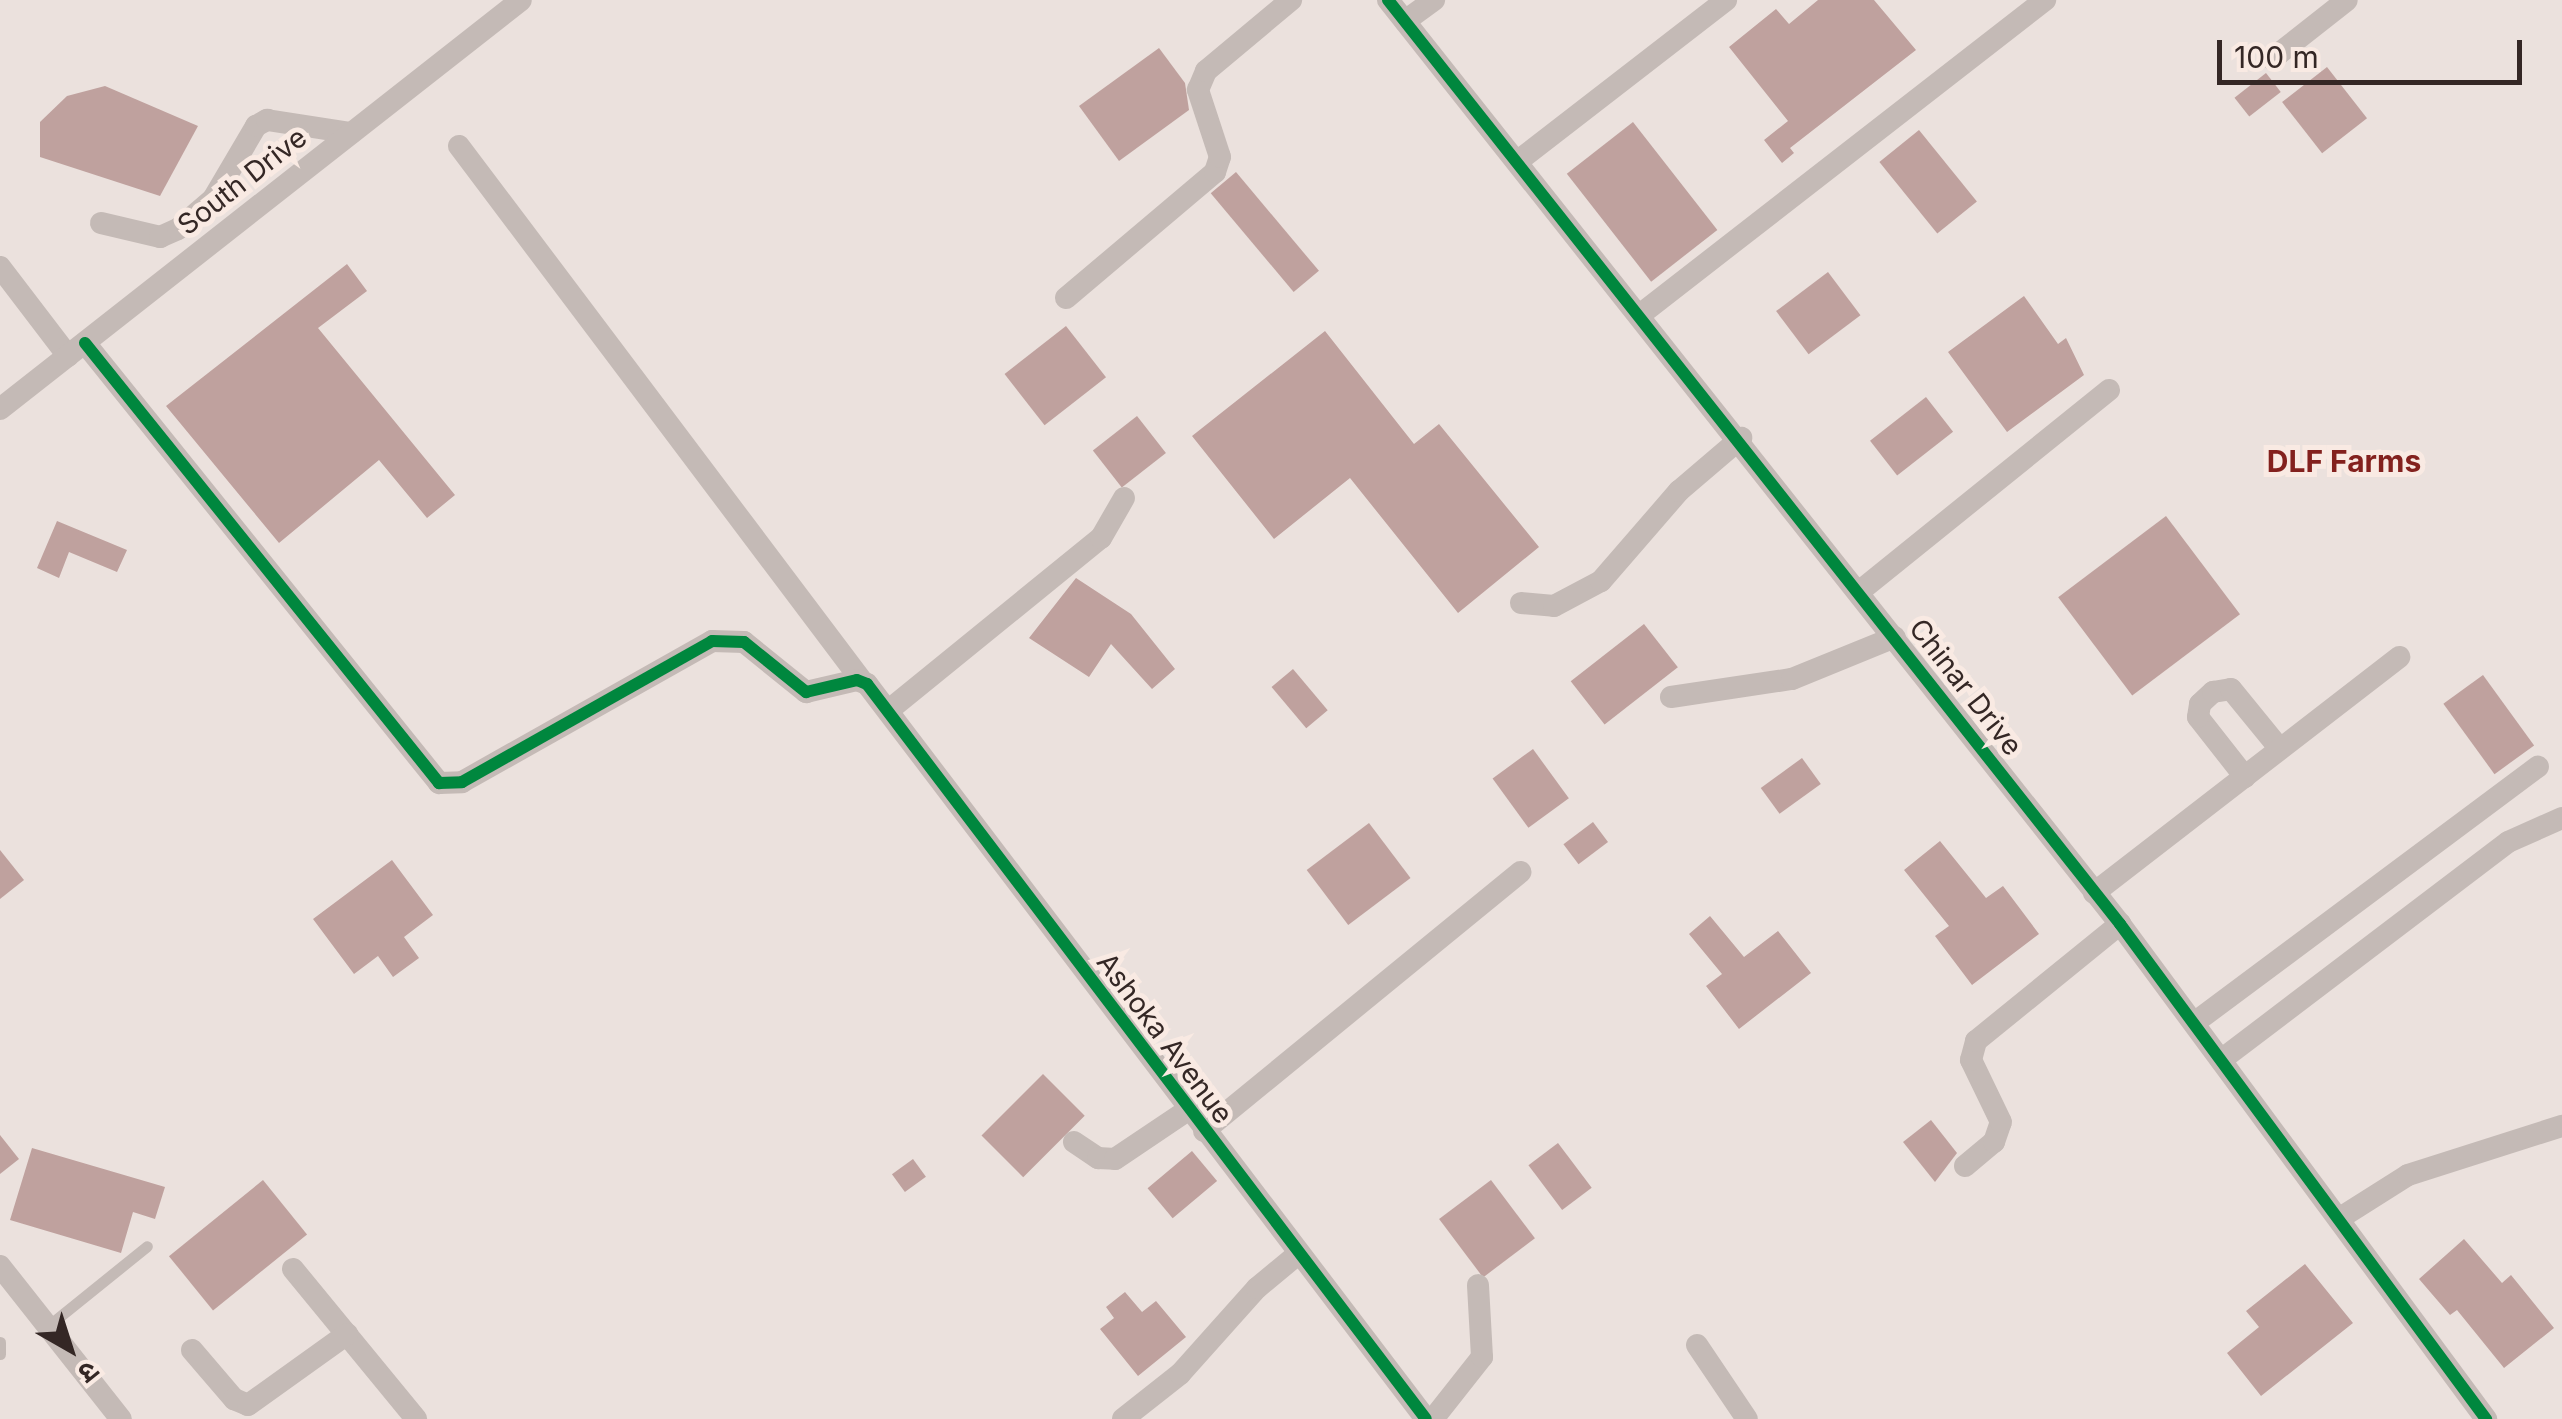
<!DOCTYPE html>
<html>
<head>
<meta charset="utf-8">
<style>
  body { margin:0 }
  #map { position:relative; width:2562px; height:1419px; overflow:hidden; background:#ebe1dd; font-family:Inter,"Noto Sans Devanagari",sans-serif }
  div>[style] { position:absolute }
  .building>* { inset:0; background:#bfa19e; transform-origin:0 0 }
  .service>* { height:11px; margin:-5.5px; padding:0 5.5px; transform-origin:5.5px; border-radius:5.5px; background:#c4bab6 }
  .minor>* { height:22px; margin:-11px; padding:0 11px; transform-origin:11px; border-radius:11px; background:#c4bab6 }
  .cycleway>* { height:12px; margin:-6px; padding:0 6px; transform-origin:6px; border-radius:6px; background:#00873e }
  span { translate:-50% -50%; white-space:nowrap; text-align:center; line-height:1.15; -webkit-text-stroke:10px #f9eae3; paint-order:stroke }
  .street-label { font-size:28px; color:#342725 }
  .neighbourhood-label { font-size:30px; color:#83211e; font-weight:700 }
  .north { position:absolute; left:20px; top:1299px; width:100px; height:100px; -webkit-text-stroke:8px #f9eae3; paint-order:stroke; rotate:141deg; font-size:28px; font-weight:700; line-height:40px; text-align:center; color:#342725 }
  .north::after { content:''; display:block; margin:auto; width:35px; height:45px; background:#342725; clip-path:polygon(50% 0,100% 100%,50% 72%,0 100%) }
  .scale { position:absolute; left:2217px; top:40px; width:305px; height:45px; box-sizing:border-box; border:5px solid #342725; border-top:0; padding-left:12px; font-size:30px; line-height:35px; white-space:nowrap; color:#342725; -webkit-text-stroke:8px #f9eae3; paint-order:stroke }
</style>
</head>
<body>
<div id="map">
  <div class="building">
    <div style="clip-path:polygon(1818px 0,1874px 0,1916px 50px,1790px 148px,1794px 153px,1782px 163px,1764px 140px,1788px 121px,1729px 47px,1776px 9px,1789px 24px)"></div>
    <div style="clip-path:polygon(1159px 48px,1185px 83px,1189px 110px,1119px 161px,1079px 106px)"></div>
    <div style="left:2327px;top:67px;width:65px;height:57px;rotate:52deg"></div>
    <div style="left:2266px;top:73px;width:24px;height:40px;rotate:52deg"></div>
    <div style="clip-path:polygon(105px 86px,198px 126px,160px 196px,40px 157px,40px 122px,67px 96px)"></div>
    <div style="left:1633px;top:122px;width:137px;height:84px;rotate:52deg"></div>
    <div style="left:1919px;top:130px;width:92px;height:51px;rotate:51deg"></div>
    <div style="left:1236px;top:172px;width:129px;height:33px;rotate:50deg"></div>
    <div style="clip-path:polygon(347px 264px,367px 291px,318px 328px,455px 495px,427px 518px,379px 460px,279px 543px,166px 406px)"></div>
    <div style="left:1828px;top:272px;width:54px;height:65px;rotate:53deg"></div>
    <div style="clip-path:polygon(2024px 296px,2058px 344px,2066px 338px,2084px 375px,2007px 432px,1948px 352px)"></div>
    <div style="left:1066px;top:326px;width:65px;height:78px;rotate:52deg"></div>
    <div style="clip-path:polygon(1325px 331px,1414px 444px,1439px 424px,1539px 547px,1458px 613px,1350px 478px,1274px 539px,1192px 436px)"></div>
    <div style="left:1926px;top:397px;width:44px;height:71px;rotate:52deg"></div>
    <div style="left:1137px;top:416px;width:47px;height:56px;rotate:52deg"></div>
    <div style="left:2166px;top:516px;width:123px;height:135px;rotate:53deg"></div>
    <div style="clip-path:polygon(57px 521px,127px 550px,117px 572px,69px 552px,59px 578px,37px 568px)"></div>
    <div style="clip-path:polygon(1076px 578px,1131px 614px,1175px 669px,1152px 689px,1111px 644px,1089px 677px,1029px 638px)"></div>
    <div style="left:1644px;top:624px;width:55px;height:93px;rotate:52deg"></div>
    <div style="left:1293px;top:669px;width:54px;height:28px;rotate:50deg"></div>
    <div style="left:2483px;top:675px;width:87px;height:49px;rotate:54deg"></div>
    <div style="left:1533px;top:749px;width:61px;height:50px;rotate:54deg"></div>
    <div style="left:1802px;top:758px;width:32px;height:51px;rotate:54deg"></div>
    <div style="left:1593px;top:822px;width:25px;height:37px;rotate:53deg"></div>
    <div style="left:1369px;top:823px;width:69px;height:78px;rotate:53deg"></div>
    <div style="clip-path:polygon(1940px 841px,1986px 898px,2003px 886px,2039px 934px,1972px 985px,1935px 936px,1949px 926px,1904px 870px)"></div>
    <div style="clip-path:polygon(0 850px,24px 880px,0 899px)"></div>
    <div style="clip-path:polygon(392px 860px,433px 915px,404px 937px,419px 958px,393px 977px,378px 956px,354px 974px,313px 919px)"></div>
    <div style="clip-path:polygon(1710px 916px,1744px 957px,1778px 931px,1811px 973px,1739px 1029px,1706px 986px,1722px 974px,1689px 934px)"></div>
    <div style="left:1043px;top:1074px;width:59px;height:87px;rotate:45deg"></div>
    <div style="clip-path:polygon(1931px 1120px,1957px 1153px,1935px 1182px,1903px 1142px)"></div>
    <div style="clip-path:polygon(0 1135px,19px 1159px,0 1174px)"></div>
    <div style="left:1558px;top:1143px;width:56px;height:37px;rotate:53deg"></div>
    <div style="clip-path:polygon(32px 1148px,165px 1187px,155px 1219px,133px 1212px,121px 1253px,10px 1220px)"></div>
    <div style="left:1192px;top:1151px;width:39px;height:58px;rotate:50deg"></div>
    <div style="left:913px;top:1159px;width:22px;height:26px;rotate:54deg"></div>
    <div style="left:263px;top:1180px;width:70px;height:121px;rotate:51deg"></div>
    <div style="left:1491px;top:1180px;width:73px;height:65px;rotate:53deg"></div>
    <div style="clip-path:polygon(2464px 1239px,2502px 1283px,2511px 1275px,2554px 1328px,2504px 1368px,2457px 1310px,2450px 1315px,2419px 1279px)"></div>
    <div style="clip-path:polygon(2305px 1264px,2353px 1323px,2261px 1396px,2227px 1353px,2259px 1327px,2246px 1311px)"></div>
    <div style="clip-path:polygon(1125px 1292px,1142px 1312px,1156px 1301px,1186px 1337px,1138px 1376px,1100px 1329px,1114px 1318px,1106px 1307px)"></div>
  </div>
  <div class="service">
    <div style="left:48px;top:1326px;width:127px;rotate:-38.9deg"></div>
    <div style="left:0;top:1342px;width:12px;rotate:90deg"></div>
  </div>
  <div class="minor">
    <div style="left:1388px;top:0;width:1179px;rotate:51.61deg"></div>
    <div style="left:2120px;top:924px;width:616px;rotate:53.52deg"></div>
    <div style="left:1405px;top:21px;width:36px;rotate:-36deg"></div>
    <div style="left:2272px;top:59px;width:95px;rotate:-38.2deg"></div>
    <div style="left:459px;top:146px;width:670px;rotate:53.01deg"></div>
    <div style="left:1518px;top:161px;width:263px;rotate:-37.7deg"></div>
    <div style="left:101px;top:223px;width:61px;rotate:13.3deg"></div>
    <div style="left:160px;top:237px;width:20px;rotate:-24deg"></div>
    <div style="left:178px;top:229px;width:46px;rotate:-40.6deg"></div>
    <div style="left:213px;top:199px;width:85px;rotate:-59.5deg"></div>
    <div style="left:256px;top:126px;width:13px;rotate:-29deg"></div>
    <div style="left:267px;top:120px;width:85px;rotate:8.8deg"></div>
    <div style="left:0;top:267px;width:112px;rotate:52.6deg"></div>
    <div style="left:1066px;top:298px;width:195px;rotate:-40.2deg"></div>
    <div style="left:1215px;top:172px;width:16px;rotate:-72deg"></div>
    <div style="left:1220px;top:157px;width:71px;rotate:-108.2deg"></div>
    <div style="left:1198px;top:90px;width:21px;rotate:-67deg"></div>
    <div style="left:1206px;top:71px;width:111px;rotate:-39.9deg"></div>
    <div style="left:1641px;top:314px;width:512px;rotate:-37.86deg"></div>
    <div style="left:85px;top:343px;width:565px;rotate:51.18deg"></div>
    <div style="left:439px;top:783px;width:23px;rotate:-2deg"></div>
    <div style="left:462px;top:782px;width:287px;rotate:-29.4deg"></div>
    <div style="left:712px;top:641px;width:32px;rotate:2deg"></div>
    <div style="left:744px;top:642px;width:80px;rotate:38.9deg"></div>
    <div style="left:806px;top:692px;width:52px;rotate:-13.2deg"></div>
    <div style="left:857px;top:680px;width:11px;rotate:22deg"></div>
    <div style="left:867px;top:684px;width:923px;rotate:52.75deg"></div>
    <div style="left:0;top:409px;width:662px;rotate:-38.13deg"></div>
    <div style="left:1860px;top:591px;width:320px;rotate:-38.9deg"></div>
    <div style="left:1521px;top:603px;width:33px;rotate:5deg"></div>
    <div style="left:1554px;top:606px;width:53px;rotate:-28deg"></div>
    <div style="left:1601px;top:581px;width:119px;rotate:-49.1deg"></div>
    <div style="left:1679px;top:491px;width:82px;rotate:-40.5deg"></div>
    <div style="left:1671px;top:697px;width:122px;rotate:-8.5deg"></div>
    <div style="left:1792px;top:679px;width:111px;rotate:-22.2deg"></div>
    <div style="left:889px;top:710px;width:273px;rotate:-39.1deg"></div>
    <div style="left:1101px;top:538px;width:46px;rotate:-60.1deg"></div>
    <div style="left:2245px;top:777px;width:76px;rotate:-128.1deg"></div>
    <div style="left:2198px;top:717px;width:13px;rotate:-81deg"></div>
    <div style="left:2200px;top:704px;width:18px;rotate:-43deg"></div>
    <div style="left:2213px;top:692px;width:18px;rotate:-9deg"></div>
    <div style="left:2231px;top:689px;width:77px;rotate:50.8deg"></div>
    <div style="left:2094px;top:893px;width:386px;rotate:-37.7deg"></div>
    <div style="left:2194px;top:1023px;width:429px;rotate:-36.7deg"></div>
    <div style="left:2221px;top:1060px;width:360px;rotate:-37.2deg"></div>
    <div style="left:2508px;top:842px;width:59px;rotate:-24deg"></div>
    <div style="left:1204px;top:1131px;width:409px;rotate:-39.3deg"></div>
    <div style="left:1074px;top:1142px;width:29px;rotate:34deg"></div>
    <div style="left:1098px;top:1158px;width:17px;rotate:3deg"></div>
    <div style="left:1115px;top:1159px;width:88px;rotate:-33.9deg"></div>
    <div style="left:1965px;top:1166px;width:38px;rotate:-40deg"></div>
    <div style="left:1994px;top:1142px;width:21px;rotate:-71deg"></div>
    <div style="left:2001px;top:1122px;width:69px;rotate:-115.8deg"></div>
    <div style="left:1971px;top:1060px;width:20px;rotate:-75deg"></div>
    <div style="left:1976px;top:1041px;width:186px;rotate:-39.1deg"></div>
    <div style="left:2340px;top:1218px;width:80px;rotate:-32.3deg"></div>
    <div style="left:2408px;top:1175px;width:162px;rotate:-17.7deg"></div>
    <div style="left:0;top:1266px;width:195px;rotate:51.7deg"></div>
    <div style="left:293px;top:1269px;width:194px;rotate:50.6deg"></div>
    <div style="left:1697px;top:1345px;width:89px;rotate:56deg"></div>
    <div style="left:192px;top:1350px;width:65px;rotate:49.4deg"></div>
    <div style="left:234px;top:1399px;width:15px;rotate:23deg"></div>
    <div style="left:248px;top:1405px;width:122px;rotate:-35.6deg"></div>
    <div style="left:1123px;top:1419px;width:73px;rotate:-38.3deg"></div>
    <div style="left:1180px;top:1374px;width:115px;rotate:-48.2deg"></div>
    <div style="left:1257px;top:1288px;width:53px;rotate:-39.7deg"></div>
    <div style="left:1433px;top:1419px;width:79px;rotate:-51.7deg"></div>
    <div style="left:1482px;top:1357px;width:72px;rotate:-93.2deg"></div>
  </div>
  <div class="cycleway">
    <div style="left:1388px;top:0;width:1179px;rotate:51.61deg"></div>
    <div style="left:2120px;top:924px;width:616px;rotate:53.52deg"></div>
    <div style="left:85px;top:343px;width:565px;rotate:51.18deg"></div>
    <div style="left:439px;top:783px;width:23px;rotate:-2deg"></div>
    <div style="left:462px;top:782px;width:287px;rotate:-29.4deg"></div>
    <div style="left:712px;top:641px;width:32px;rotate:2deg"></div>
    <div style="left:744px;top:642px;width:80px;rotate:38.9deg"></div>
    <div style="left:806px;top:692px;width:52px;rotate:-13.2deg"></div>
    <div style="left:857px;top:680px;width:11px;rotate:22deg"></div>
    <div style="left:867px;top:684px;width:923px;rotate:52.75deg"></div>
  </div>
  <div class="street-label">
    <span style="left:242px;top:181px;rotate:-38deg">South Drive</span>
    <span style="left:1966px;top:687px;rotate:52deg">Chinar Drive</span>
    <span style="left:1165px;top:1038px;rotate:53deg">Ashoka Avenue</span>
  </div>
  <div class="neighbourhood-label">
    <span style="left:2344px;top:461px">DLF Farms</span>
  </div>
  <div class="north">उ</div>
  <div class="scale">100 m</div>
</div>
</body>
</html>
